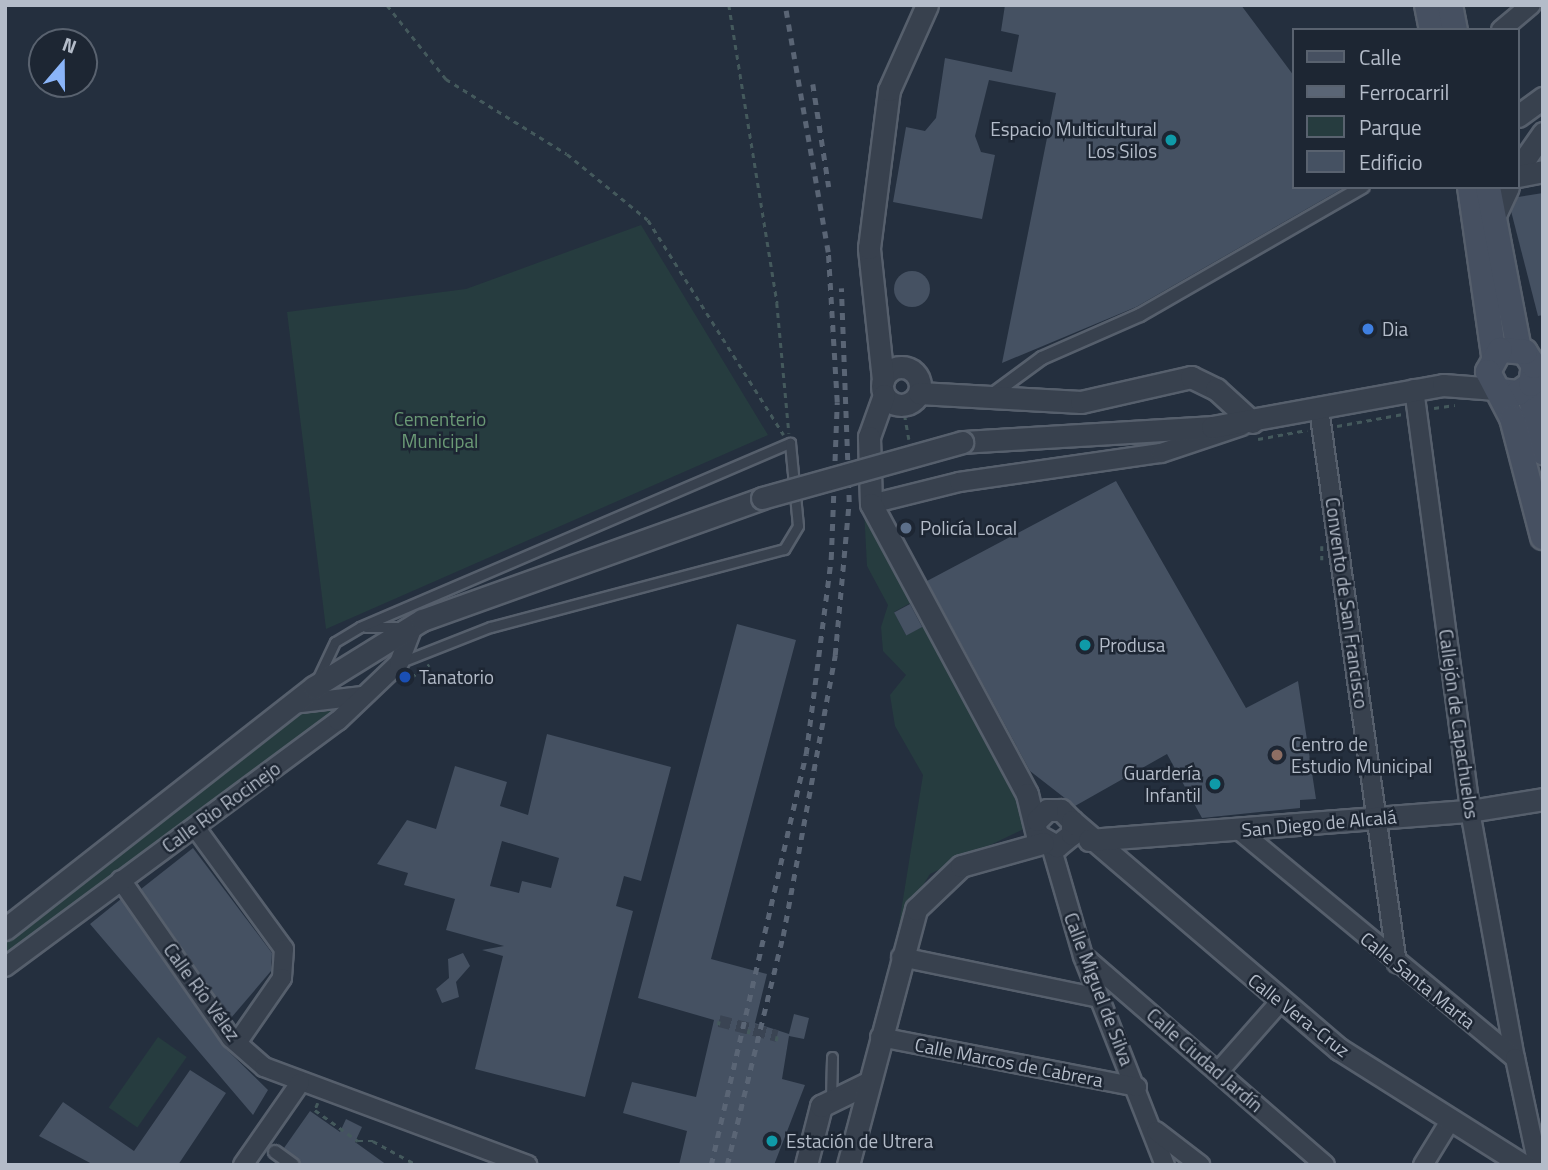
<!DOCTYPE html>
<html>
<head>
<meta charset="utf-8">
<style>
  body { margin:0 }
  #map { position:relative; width:1548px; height:1170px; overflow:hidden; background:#242f3e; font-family:"Titillium Web",sans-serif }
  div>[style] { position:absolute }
  .green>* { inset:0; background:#263c3f; transform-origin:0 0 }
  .building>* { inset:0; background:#455162; transform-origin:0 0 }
  .round { border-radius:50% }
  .pedestrian-tunnel>* { height:12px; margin-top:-6px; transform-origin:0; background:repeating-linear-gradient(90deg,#3a4453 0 12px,transparent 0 18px) }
  .path>* { height:2.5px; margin-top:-1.25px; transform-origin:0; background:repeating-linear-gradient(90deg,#44595c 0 5px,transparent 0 10px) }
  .roads { filter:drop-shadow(2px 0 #565f6c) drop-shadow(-2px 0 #565f6c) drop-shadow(0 2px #565f6c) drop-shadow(0 -2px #565f6c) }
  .service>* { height:9px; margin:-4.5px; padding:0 4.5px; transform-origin:4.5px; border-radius:4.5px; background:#38414e }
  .pedestrian>* { height:12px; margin:-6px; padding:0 6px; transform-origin:6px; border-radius:6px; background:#38414e }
  .minor>* { height:18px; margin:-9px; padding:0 9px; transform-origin:9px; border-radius:9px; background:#38414e }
  .tertiary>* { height:21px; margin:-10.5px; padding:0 10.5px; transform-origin:10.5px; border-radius:10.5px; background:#38414e }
  .tertiary>.ring { margin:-10.5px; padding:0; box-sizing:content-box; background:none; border:21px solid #38414e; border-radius:50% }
  .secondary>* { height:24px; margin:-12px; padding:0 12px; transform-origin:12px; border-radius:12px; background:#465061 }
  .rail>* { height:4.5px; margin-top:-2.25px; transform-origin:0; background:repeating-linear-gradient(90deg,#5a6575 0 7px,transparent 0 14px) }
  .bridges { filter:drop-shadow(2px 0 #565f6c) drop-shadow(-2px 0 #565f6c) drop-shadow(0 2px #565f6c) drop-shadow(0 -2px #565f6c) }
  .tertiary-bridge>* { height:21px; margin:-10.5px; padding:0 10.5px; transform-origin:10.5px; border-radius:10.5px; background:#38414e }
  .dots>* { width:19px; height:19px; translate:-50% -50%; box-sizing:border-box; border:4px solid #1d2633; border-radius:50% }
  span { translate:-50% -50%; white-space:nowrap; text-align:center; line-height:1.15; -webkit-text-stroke:5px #1d2633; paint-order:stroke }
  .poi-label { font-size:19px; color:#b4bcc9 }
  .right { translate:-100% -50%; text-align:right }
  .left { translate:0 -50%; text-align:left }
  .park-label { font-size:19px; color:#6b9a76 }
  .street-label { font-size:19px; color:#b4bcc9 }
  .frame { position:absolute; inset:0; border:7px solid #b4bcc9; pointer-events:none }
  .legend { position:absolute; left:1292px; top:28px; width:228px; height:161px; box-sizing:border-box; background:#1d2633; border:2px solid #59626f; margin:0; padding:9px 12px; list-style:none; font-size:21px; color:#b4bcc9 }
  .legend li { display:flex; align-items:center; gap:14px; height:35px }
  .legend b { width:35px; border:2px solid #59626f }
  .north { position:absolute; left:28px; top:28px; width:70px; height:70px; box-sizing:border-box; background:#1d2633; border:2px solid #59626f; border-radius:50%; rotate:20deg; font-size:19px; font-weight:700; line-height:28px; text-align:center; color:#b4bcc9 }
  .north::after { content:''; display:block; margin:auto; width:24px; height:32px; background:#8ab4f8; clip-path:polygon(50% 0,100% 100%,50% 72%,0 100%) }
</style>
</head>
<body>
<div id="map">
  <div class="green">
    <div style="clip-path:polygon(641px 225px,768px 435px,326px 629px,287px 312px,466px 289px)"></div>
    <div style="clip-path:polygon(864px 509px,912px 602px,894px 612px,906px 635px,924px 626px,1030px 826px,930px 874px,899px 924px,923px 775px,895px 726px,890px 695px,906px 675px,883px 651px,881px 627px,888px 605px,867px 566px)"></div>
    <div style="clip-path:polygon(319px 705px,338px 707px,5px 961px,5px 937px,297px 714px)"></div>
    <div style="left:158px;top:1037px;width:35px;height:86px;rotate:35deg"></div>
  </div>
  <div class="building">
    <div style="clip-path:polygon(1005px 5px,1241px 5px,1294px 76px,1294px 187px,1345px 187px,1136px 307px,1002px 363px,1056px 93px,989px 80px,975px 136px,981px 152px,995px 155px,982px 219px,893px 202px,906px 127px,925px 131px,936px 118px,945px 58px,1012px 72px,1019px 35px,1001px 31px)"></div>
    <div style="clip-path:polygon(1543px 193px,1543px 315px,1538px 316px,1511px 211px,1518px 197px)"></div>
    <div class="round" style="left:894px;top:271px;width:36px;height:36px"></div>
    <div style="clip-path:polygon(1116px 481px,1246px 708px,1298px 681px,1316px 799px,1300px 800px,1300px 808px,1202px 818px,1167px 754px,1075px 806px,1030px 771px,927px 581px)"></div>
    <div style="left:910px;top:604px;width:26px;height:18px;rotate:62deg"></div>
    <div style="clip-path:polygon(737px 624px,796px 640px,711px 959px,767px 974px,755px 1023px,789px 1034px,794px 1014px,809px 1018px,804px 1039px,789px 1036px,782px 1079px,805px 1085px,774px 1165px,679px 1165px,687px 1131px,623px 1113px,632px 1082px,696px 1097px,714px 1020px,638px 998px)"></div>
    <div style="clip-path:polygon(evenodd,547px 734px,671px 767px,641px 881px,624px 876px,616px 906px,633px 911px,585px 1097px,475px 1069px,503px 956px,482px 950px,504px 946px,446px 930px,455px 899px,404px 885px,408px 873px,377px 864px,407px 820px,436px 829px,455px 766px,507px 782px,500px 806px,528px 815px,547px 734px,502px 841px,559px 858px,551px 888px,522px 881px,519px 893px,490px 886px,502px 841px)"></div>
    <div style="clip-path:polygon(193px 848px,272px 953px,271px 971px,231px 1018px,141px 889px)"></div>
    <div style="clip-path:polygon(121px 899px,222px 1045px,268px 1090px,253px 1115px,90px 924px)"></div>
    <div style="clip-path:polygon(463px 953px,470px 966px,456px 982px,459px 997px,442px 1003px,436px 989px,449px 978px,448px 959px)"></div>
    <div style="clip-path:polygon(190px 1070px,226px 1093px,178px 1165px,94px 1165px,39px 1136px,63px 1102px,134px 1151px)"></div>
    <div style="clip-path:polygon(310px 1111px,340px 1132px,346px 1119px,362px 1127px,355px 1142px,387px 1165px,302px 1165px,284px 1148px)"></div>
  </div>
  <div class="pedestrian-tunnel">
    <div style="left:719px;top:1021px;width:60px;rotate:14.5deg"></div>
  </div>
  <div class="path">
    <div style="left:387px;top:5px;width:95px;rotate:51.4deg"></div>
    <div style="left:446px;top:79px;width:142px;rotate:31.8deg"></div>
    <div style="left:567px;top:154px;width:104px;rotate:39.2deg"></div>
    <div style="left:648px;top:220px;width:254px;rotate:57.7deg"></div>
    <div style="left:729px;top:5px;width:302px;rotate:80.8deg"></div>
    <div style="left:777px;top:303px;width:131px;rotate:84.7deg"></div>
    <div style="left:903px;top:405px;width:35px;rotate:80deg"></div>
    <div style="left:1434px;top:408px;width:21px;rotate:-8deg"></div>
    <div style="left:1337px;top:426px;width:67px;rotate:-10.3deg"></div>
    <div style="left:1258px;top:439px;width:50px;rotate:-10.4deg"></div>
    <div style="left:1322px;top:546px;width:14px;rotate:90deg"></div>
    <div style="left:403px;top:683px;width:32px;rotate:-35deg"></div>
    <div style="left:718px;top:1025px;width:4px;rotate:-76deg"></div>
    <div style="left:748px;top:1034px;width:5px;rotate:-79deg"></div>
    <div style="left:776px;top:1041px;width:5px;rotate:-79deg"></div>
    <div style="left:318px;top:1103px;width:8px;rotate:113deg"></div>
    <div style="left:315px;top:1110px;width:53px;rotate:35.8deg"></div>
    <div style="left:358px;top:1141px;width:15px"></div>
    <div style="left:373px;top:1141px;width:50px;rotate:28.6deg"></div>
  </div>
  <div class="roads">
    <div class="service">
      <div style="left:366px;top:627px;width:35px"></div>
      <div style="left:317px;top:680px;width:42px;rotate:-64.7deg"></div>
      <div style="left:335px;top:642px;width:29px;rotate:-31deg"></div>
      <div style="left:360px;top:627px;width:468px;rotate:-23.2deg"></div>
      <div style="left:790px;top:443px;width:83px;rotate:84.5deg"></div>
      <div style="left:798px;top:526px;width:27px;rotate:121deg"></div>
      <div style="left:784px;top:549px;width:304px;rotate:165.1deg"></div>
      <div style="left:490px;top:627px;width:96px;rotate:158.5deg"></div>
      <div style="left:831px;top:1099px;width:42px;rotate:-88.6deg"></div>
    </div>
    <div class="pedestrian">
      <div style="left:993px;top:394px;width:61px;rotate:-36.3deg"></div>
      <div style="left:1042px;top:358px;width:107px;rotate:-23.7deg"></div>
      <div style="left:1140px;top:315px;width:257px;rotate:-29.9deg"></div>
      <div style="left:275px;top:1152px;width:22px;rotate:36deg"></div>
    </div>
    <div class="minor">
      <div style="left:1501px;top:30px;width:39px;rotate:-40deg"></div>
      <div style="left:1414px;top:389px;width:426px;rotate:82.4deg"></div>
      <div style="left:1470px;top:811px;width:251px;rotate:79.7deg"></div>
      <div style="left:1319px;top:409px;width:560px;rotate:82deg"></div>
      <div style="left:871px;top:504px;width:91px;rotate:-14deg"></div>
      <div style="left:959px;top:482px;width:204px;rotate:-8.2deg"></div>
      <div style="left:1161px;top:453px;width:85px;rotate:-18.4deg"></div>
      <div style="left:292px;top:704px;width:69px;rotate:-6.6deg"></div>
      <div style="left:195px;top:827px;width:151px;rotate:53.9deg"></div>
      <div style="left:284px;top:949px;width:29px;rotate:94deg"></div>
      <div style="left:282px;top:978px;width:79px;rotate:124.7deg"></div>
      <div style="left:1239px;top:830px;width:358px;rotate:39.6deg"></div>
      <div style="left:1515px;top:1058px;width:109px;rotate:77.9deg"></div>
      <div style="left:1051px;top:846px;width:115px;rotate:73.8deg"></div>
      <div style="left:1083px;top:956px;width:225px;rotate:68.6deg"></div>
      <div style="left:121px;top:880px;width:193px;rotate:55.2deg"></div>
      <div style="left:231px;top:1038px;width:44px;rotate:41.3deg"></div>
      <div style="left:264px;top:1067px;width:281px;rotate:20.4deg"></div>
      <div style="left:901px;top:957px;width:202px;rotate:11.7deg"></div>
      <div style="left:1086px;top:958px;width:316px;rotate:40.9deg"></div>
      <div style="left:5px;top:967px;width:414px;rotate:-36.5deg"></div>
      <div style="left:338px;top:721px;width:84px;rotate:-43.6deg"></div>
      <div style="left:399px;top:663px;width:40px;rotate:-69deg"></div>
      <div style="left:880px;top:1037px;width:262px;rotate:11deg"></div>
      <div style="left:1219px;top:1071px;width:91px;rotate:-48.6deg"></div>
      <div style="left:1156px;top:1131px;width:56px;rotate:37.7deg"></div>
      <div style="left:243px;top:1165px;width:100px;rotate:-55.2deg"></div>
      <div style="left:1423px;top:1165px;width:52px;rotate:-58.5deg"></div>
    </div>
    <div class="tertiary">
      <div style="left:1518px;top:116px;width:31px;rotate:-36deg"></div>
      <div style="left:1518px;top:169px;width:44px;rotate:-55.2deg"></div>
      <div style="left:1518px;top:176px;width:25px;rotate:-11deg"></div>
      <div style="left:1494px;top:217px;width:33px;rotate:-65deg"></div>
      <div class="ring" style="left:882px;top:367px;width:17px;height:17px"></div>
      <div style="left:883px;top:380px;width:133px;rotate:-96.1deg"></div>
      <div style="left:869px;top:248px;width:159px;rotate:-82.8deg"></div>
      <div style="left:889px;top:90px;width:93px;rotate:-65.9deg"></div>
      <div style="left:919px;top:393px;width:162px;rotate:3.2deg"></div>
      <div style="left:1081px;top:402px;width:113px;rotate:-12.8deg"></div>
      <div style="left:1191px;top:377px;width:28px;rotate:26deg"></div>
      <div style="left:1216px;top:389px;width:49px;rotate:42.5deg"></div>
      <div style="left:884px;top:395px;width:45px;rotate:109.7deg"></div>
      <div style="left:869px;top:437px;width:67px;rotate:88.3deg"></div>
      <div style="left:871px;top:504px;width:329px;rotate:61.7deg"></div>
      <div style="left:1027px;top:794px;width:42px;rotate:76.3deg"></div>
      <div style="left:1037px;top:835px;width:23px;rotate:29deg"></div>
      <div style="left:1057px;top:846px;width:19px;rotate:-39deg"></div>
      <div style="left:1072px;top:834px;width:13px;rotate:-90deg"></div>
      <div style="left:1072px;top:821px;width:16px;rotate:-135deg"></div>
      <div style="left:1061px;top:810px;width:14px;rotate:180deg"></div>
      <div style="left:1047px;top:810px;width:14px;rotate:135deg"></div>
      <div style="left:962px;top:442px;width:250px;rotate:-3.4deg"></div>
      <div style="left:1212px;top:427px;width:235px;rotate:-10.3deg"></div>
      <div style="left:1443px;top:385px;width:53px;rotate:4.3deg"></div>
      <div style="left:1072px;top:821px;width:351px;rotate:40.5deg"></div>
      <div style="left:1339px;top:1049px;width:218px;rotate:32.2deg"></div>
      <div style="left:1089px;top:840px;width:382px;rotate:-4.4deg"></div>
      <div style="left:1470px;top:811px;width:74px;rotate:-9.3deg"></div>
      <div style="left:5px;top:929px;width:392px;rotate:-38.1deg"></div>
      <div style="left:314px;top:687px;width:127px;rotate:-31.8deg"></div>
      <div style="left:422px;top:620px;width:361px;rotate:-19.7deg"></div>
      <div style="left:806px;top:1165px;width:61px;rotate:-75.7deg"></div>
      <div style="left:821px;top:1106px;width:50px;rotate:-26.1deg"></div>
      <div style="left:848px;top:1165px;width:265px;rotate:-75.1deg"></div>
      <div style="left:916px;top:909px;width:62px;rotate:-43.7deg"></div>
      <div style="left:961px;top:866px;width:85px;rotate:-15.7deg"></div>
    </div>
    <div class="secondary">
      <div style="left:1427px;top:5px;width:25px;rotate:79deg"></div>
      <div style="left:1450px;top:5px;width:25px;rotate:79deg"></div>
      <div style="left:1470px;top:187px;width:171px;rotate:81.9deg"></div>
      <div style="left:1488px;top:187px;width:165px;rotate:79.2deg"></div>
      <div style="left:1528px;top:387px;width:67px;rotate:77deg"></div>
      <div style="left:1499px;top:391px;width:19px;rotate:6deg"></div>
      <div style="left:1518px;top:393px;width:16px;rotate:-35deg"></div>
      <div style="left:1531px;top:384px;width:18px;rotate:-81deg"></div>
      <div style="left:1534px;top:366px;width:17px;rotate:-123deg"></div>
      <div style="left:1525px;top:352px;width:25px;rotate:-175deg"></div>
      <div style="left:1500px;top:350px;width:25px;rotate:119deg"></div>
      <div style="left:1488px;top:372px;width:52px;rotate:62.4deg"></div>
      <div style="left:1512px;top:418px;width:123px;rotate:75.4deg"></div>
    </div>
  </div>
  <div class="rail">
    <div style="left:813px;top:84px;width:104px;rotate:81.2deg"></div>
    <div style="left:711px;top:1165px;width:422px;rotate:-77deg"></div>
    <div style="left:806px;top:754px;width:197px;rotate:-82.7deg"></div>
    <div style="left:831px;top:559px;width:157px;rotate:-87.8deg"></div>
    <div style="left:837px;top:402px;width:150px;rotate:-93.4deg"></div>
    <div style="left:828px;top:252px;width:251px;rotate:-99.9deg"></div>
    <div style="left:727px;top:1165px;width:236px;rotate:-76.3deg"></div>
    <div style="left:783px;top:936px;width:286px;rotate:-79.5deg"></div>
    <div style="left:835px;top:655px;width:154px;rotate:-84.8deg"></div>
    <div style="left:849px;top:502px;width:214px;rotate:-92.1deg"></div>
  </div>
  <div class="bridges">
    <div class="tertiary-bridge">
      <div style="left:762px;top:498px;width:208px;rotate:-15.6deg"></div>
    </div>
  </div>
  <div class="dots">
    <div style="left:1171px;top:140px;background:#0f9aa8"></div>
    <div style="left:1368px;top:329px;background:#3f7fe0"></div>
    <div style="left:906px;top:528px;background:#5c6f8a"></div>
    <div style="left:1085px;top:645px;background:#0f9aa8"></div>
    <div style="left:405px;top:677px;background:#1a4fb4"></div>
    <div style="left:1277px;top:755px;background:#8d6e63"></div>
    <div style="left:1215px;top:784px;background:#0f9aa8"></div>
    <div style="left:772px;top:1141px;background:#0f9aa8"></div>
  </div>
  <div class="poi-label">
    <span class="right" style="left:1157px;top:140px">Espacio Multicultural<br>Los Silos</span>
    <span class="left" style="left:1382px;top:329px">Dia</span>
    <span class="left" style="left:920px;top:528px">Policía Local</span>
    <span class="left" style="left:1099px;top:645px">Produsa</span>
    <span class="left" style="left:419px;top:677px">Tanatorio</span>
    <span class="left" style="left:1291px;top:755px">Centro de<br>Estudio Municipal</span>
    <span class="right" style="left:1201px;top:784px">Guardería<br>Infantil</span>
    <span class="left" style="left:786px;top:1141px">Estación de Utrera</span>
  </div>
  <div class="park-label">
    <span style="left:440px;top:430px">Cementerio<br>Municipal</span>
  </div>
  <div class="street-label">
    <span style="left:1347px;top:603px;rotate:82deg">Convento de San Francisco</span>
    <span style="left:1459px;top:724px;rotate:82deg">Callejón de Capachuelos</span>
    <span style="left:221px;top:807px;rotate:-36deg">Calle Rio Rocinejo</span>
    <span style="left:1319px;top:823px;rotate:-5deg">San Diego de Alcalá</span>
    <span style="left:1418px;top:980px;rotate:39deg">Calle Santa Marta</span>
    <span style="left:1099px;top:989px;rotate:69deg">Calle Miguel de Silva</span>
    <span style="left:202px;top:992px;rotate:54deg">Calle Río Vélez</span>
    <span style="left:1299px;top:1015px;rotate:38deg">Calle Vera-Cruz</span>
    <span style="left:1205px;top:1060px;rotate:41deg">Calle Ciudad Jardín</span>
    <span style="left:1009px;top:1062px;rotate:11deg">Calle Marcos de Cabrera</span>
  </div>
  <div class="frame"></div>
  <ul class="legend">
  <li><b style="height:9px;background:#465061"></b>Calle</li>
  <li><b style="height:9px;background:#5a6575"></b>Ferrocarril</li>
  <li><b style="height:19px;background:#263c3f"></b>Parque</li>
  <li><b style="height:19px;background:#455162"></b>Edificio</li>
  </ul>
  <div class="north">N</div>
</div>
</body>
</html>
